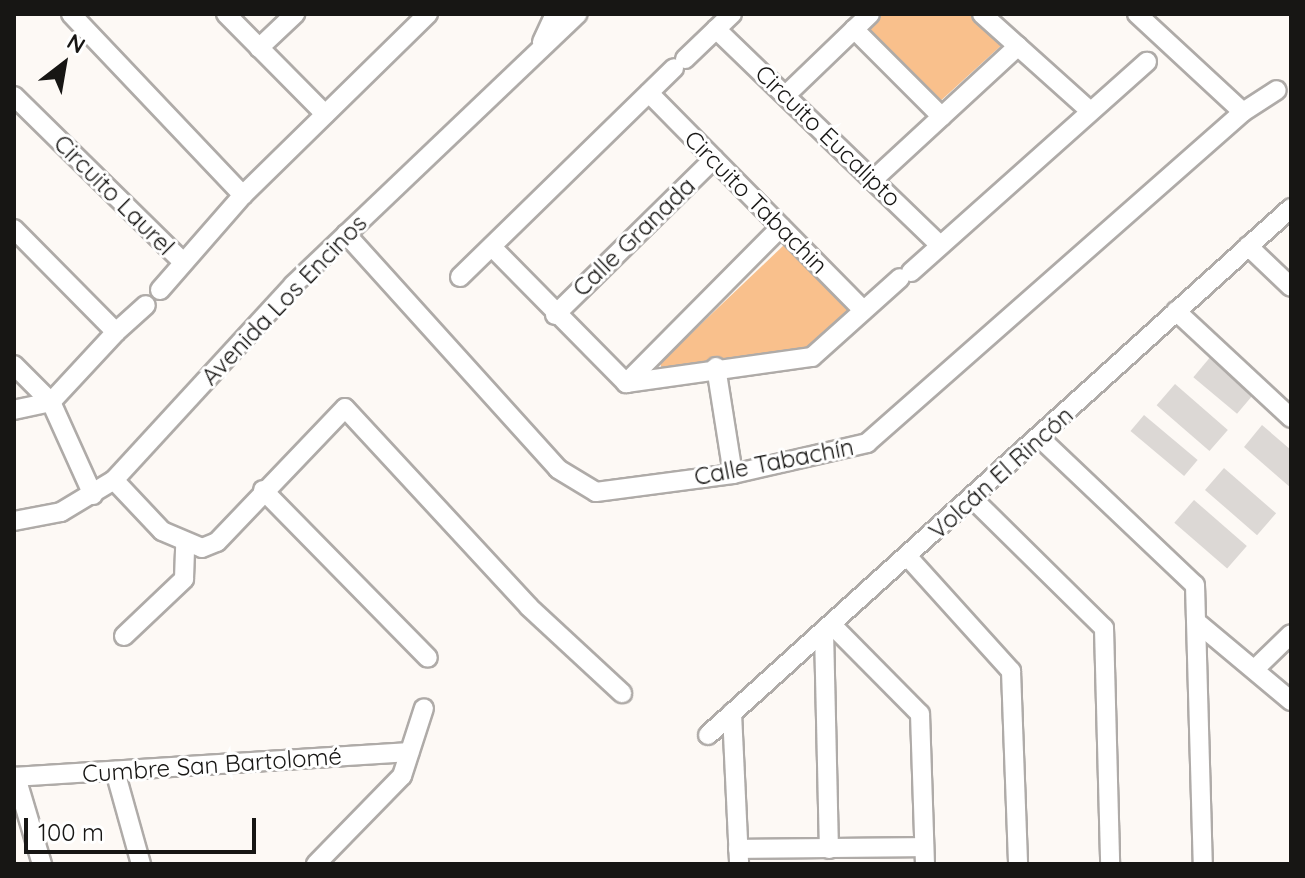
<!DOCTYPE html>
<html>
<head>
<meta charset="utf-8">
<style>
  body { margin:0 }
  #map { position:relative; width:1305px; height:878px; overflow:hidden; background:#fdf9f5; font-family:Quicksand,sans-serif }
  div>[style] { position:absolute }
  .green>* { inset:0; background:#f9c08c }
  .building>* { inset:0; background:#dcd8d5; transform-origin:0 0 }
  .roads { filter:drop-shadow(2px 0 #afaba8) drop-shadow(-2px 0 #afaba8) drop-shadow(0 2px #afaba8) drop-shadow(0 -2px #afaba8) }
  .minor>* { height:18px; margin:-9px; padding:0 9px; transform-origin:9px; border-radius:9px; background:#fff }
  span { translate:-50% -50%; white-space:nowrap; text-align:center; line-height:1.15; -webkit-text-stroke:6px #fff; paint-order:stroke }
  .street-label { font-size:24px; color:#171614 }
  .frame { position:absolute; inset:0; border:16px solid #171614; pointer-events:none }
  .north { position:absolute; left:24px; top:24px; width:80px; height:80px; -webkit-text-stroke:6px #fff; paint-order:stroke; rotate:31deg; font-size:22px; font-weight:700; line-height:32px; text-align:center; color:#171614 }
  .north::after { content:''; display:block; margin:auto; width:28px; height:36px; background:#171614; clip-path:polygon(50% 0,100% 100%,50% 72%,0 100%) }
  .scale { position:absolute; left:24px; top:818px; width:232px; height:36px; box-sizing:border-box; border:4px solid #171614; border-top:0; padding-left:10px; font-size:24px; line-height:28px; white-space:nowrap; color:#171614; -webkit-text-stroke:6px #fff; paint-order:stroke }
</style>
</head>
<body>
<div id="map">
  <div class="green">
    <div style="clip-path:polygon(879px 14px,969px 14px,1004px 43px,936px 105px,862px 29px)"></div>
    <div style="clip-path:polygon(784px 245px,852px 314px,807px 354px,663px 373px,660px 363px)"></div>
  </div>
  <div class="building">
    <div style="left:1212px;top:355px;width:57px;height:29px;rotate:40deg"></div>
    <div style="left:1175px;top:384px;width:70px;height:28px;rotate:41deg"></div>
    <div style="left:1144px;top:415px;width:70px;height:21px;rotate:40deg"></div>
    <div style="clip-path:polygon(1262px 425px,1291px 450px,1291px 488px,1244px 447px)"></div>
    <div style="left:1224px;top:468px;width:69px;height:29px;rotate:41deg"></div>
    <div style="left:1194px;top:500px;width:70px;height:30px;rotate:41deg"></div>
  </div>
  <div class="roads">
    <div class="minor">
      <div style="left:71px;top:14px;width:250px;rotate:46.5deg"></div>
      <div style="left:226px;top:14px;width:141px;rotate:45.3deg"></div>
      <div style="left:982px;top:14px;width:142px;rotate:41.9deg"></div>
      <div style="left:1137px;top:14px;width:144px;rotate:42.8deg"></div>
      <div style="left:716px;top:29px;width:310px;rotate:44deg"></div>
      <div style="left:854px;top:29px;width:124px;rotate:45deg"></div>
      <div style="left:542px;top:42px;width:31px;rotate:-65deg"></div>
      <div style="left:259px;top:48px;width:50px;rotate:-43.4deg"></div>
      <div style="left:685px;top:59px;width:65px;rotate:-43.8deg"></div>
      <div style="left:649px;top:93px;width:305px;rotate:45.4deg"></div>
      <div style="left:787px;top:94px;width:115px;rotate:-43.9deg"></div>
      <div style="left:14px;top:96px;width:234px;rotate:44.5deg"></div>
      <div style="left:874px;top:179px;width:196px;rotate:-42.7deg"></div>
      <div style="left:14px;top:229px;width:145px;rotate:45.3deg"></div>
      <div style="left:116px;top:332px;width:96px;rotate:132.9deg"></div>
      <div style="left:51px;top:402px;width:38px;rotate:168deg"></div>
      <div style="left:346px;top:234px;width:316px;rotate:47.9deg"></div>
      <div style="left:558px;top:469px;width:44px;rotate:31.2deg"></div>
      <div style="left:596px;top:492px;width:138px;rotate:-7.5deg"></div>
      <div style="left:733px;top:474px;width:138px;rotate:-13deg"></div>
      <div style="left:867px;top:443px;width:501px;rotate:-41.36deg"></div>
      <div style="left:1243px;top:112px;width:40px;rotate:-32.9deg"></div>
      <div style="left:1248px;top:246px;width:59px;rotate:43.6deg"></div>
      <div style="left:493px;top:248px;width:190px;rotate:45.4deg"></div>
      <div style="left:911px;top:272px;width:316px;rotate:-41.7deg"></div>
      <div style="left:460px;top:277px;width:299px;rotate:-44.3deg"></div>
      <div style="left:160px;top:290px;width:126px;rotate:-48.9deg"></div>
      <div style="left:243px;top:195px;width:259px;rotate:-44.4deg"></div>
      <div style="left:1176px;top:311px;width:157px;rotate:42.9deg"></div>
      <div style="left:555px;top:315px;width:223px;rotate:-44.5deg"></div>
      <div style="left:116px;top:332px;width:40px;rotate:-42deg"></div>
      <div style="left:14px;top:365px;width:52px;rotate:45deg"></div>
      <div style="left:51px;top:402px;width:102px;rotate:65.7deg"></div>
      <div style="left:716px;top:367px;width:108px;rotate:81deg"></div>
      <div style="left:626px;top:383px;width:188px;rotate:-8deg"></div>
      <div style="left:812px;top:357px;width:118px;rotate:-41.9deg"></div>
      <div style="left:626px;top:383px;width:220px;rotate:-45.2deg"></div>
      <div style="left:1041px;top:439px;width:212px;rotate:43.5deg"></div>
      <div style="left:1195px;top:585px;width:279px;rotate:88.4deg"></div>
      <div style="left:114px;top:480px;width:70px;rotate:46.7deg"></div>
      <div style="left:162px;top:531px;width:43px;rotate:23deg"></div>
      <div style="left:202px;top:548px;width:16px;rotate:-22deg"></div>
      <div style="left:217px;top:542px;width:185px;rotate:-46.3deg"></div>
      <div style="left:345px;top:408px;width:271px;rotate:47.2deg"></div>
      <div style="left:529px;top:607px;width:127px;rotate:42.8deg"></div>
      <div style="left:263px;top:490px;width:235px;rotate:45.5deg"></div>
      <div style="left:973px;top:499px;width:184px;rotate:44.6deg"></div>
      <div style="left:1104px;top:628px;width:236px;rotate:88.5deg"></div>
      <div style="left:14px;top:521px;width:48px;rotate:-10.8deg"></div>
      <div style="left:61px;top:512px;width:62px;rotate:-31.1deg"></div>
      <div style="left:114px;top:480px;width:265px;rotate:-47.4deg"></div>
      <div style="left:293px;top:285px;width:393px;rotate:-43.6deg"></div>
      <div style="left:908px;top:557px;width:154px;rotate:47.9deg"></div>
      <div style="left:1011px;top:671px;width:193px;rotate:87.9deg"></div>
      <div style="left:1199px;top:624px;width:120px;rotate:39.9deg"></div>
      <div style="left:832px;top:625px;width:125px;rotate:45.3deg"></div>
      <div style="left:920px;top:714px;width:150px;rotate:88.1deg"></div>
      <div style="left:824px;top:631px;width:218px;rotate:88.7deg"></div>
      <div style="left:124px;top:636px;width:83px;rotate:-43.5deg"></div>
      <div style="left:184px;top:579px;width:34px;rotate:-88deg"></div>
      <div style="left:1257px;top:667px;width:47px;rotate:-44.1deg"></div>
      <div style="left:732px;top:713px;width:151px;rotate:87.3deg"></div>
      <div style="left:708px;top:735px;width:786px;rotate:-42.11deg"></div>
      <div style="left:115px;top:771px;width:97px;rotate:74.4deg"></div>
      <div style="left:14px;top:777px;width:396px;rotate:-3.6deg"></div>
      <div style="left:16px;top:777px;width:91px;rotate:73.4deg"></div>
      <div style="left:738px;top:849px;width:186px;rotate:-0.6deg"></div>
      <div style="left:316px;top:864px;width:123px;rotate:-45.7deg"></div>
      <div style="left:402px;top:776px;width:71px;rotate:-72.1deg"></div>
    </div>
  </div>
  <div class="street-label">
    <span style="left:828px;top:136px;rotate:44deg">Circuito Eucalipto</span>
    <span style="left:114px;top:195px;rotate:45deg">Circuito Laurel</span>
    <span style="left:756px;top:202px;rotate:45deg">Circuito Tabachin</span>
    <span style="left:634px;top:237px;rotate:-44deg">Calle Granada</span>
    <span style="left:284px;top:300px;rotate:-46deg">Avenida Los Encinos</span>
    <span style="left:774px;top:462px;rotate:-11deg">Calle Tabachín</span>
    <span style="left:1001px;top:473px;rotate:-42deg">Volcán El Rincón</span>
    <span style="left:212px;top:765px;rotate:-4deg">Cumbre San Bartolomé</span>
  </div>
  <div class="frame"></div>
  <div class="north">N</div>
  <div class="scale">100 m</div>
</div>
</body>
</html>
